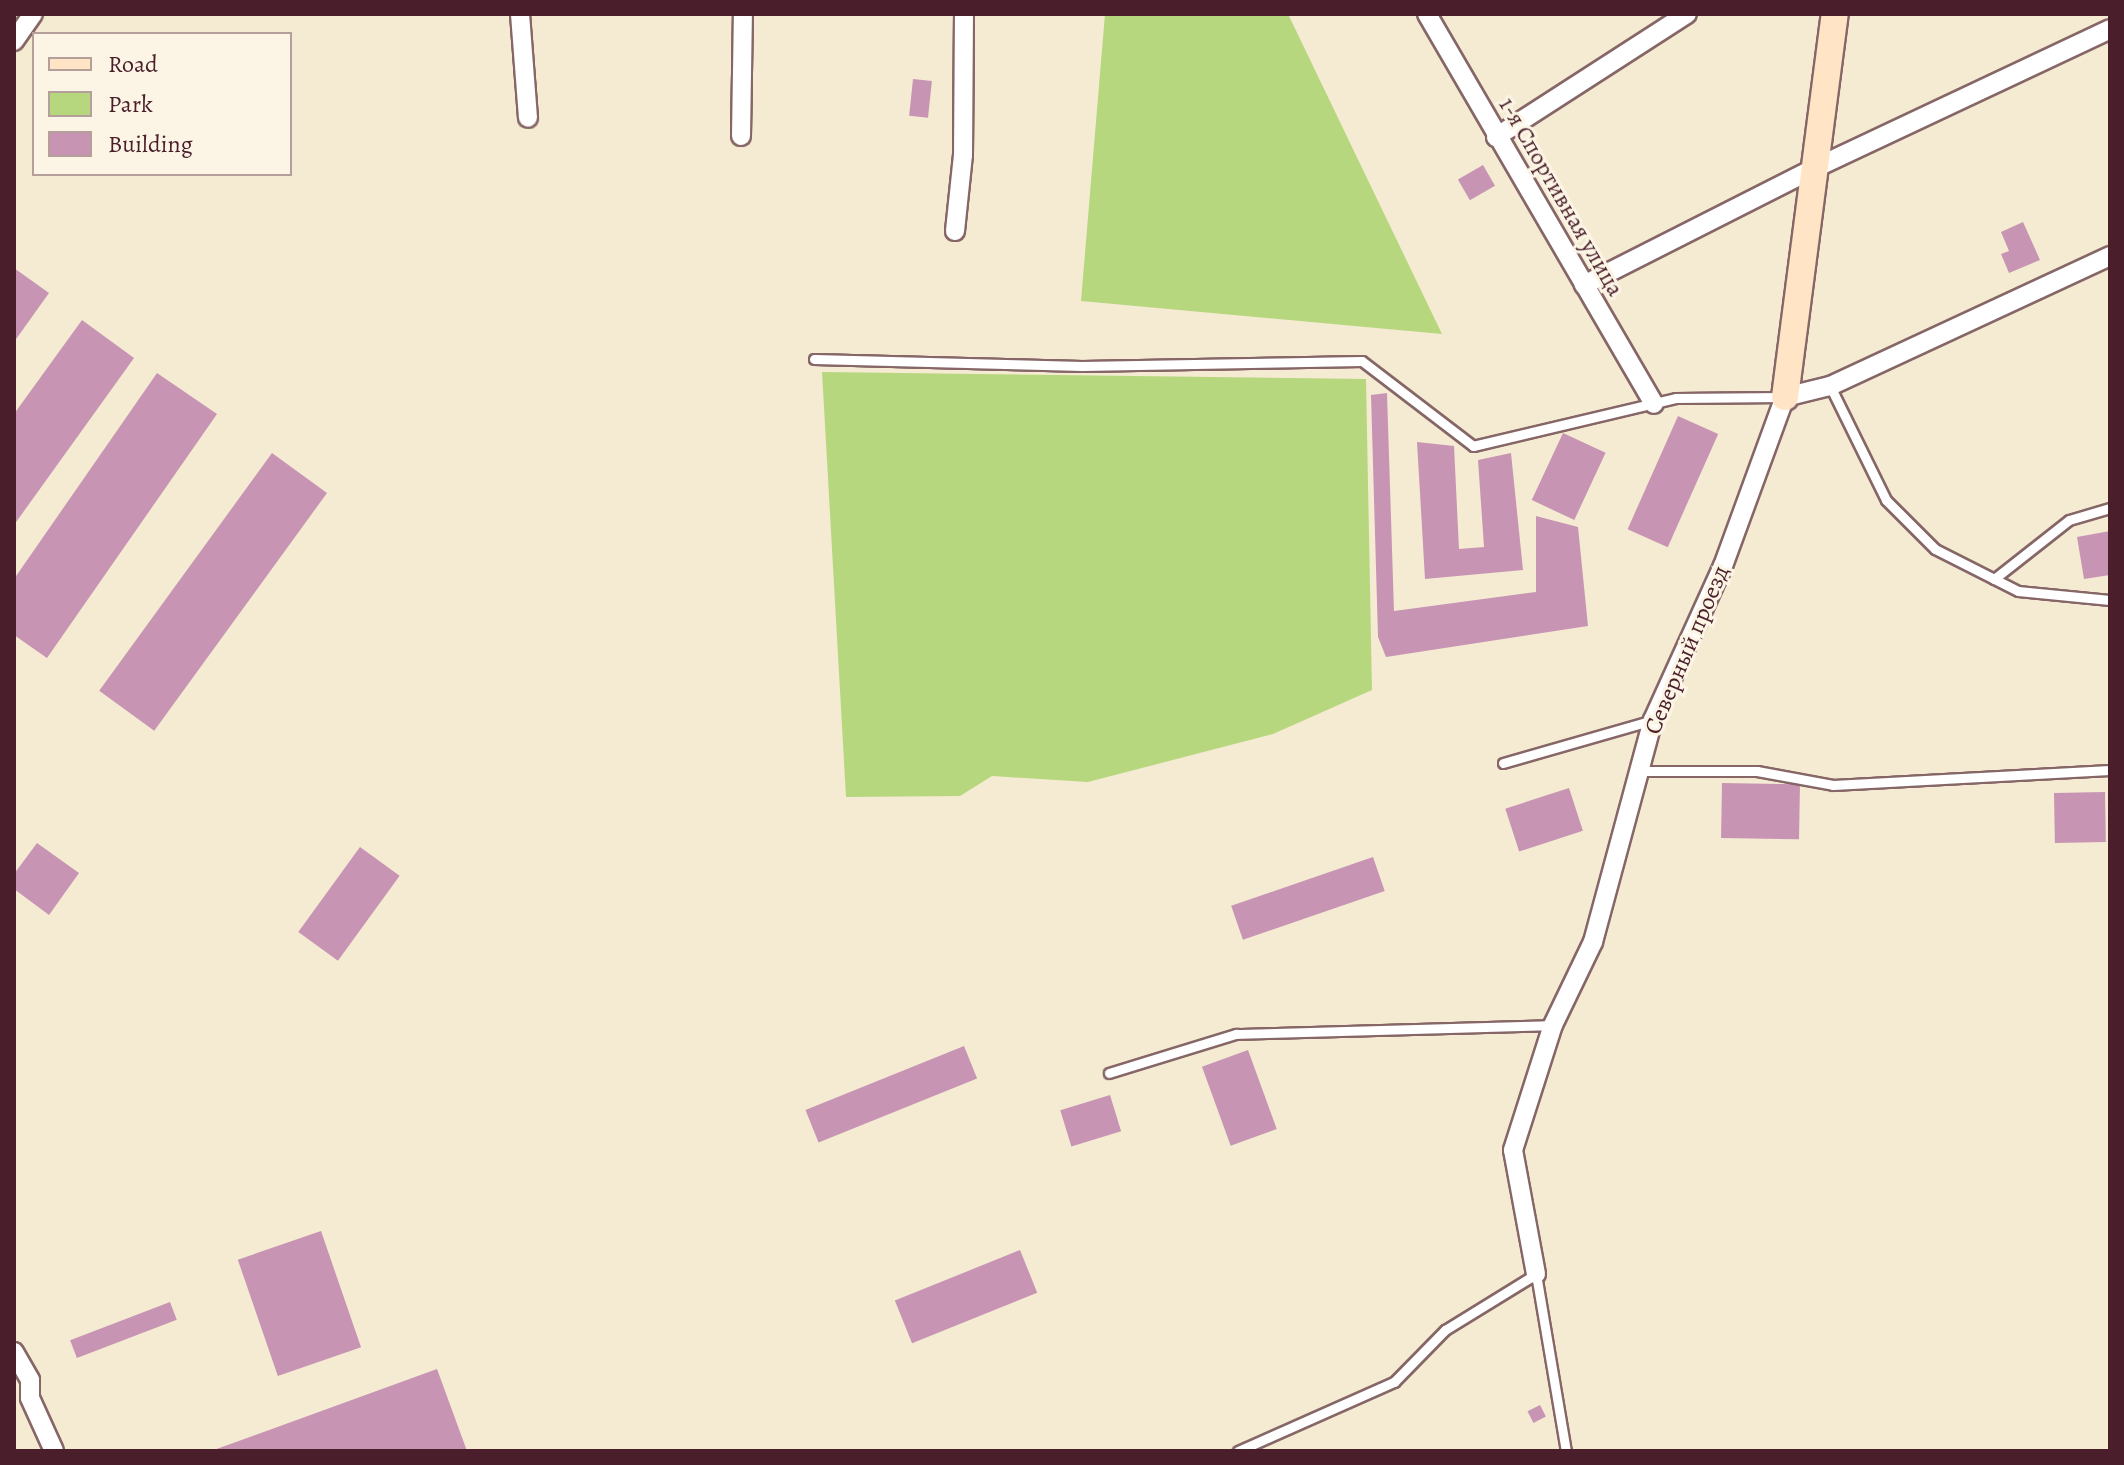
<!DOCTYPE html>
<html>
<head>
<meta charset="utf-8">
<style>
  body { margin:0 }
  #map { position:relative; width:2124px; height:1465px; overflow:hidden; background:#f5ebd3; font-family:Alegreya,serif }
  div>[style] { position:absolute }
  .green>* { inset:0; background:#b7d77e }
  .building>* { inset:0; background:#c795b3; transform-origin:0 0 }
  .roads { filter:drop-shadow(2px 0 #866666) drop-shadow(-2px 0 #866666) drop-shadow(0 2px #866666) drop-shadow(0 -2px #866666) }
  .lane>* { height:9px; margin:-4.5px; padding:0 4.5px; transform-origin:4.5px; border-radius:4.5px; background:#fff }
  .street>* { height:18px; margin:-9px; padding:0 9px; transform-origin:9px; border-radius:9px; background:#fff }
  .secondary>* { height:26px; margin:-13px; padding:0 13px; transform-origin:13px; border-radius:13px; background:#ffe4c6 }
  span { translate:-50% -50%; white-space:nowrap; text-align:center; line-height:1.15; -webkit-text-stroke:6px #fcf5e5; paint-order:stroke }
  .street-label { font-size:24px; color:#4a1f2b }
  .frame { position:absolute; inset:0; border:16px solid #4a1f2b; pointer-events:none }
  .legend { position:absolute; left:32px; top:32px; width:260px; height:144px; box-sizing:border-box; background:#fcf5e5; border:2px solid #b59f9b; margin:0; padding:10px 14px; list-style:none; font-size:24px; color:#4a1f2b }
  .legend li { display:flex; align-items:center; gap:16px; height:40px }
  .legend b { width:40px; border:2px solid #b59f9b }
</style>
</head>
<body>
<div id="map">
  <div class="green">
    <div style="clip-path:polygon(1105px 14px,1288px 14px,1442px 334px,1081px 301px)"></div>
    <div style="clip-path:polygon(822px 372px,1366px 379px,1372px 690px,1273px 734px,1088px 782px,992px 776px,960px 796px,846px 797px)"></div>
  </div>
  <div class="building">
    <div style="left:913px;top:79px;width:19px;height:37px;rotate:6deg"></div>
    <div style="left:1483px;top:165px;width:24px;height:29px;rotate:60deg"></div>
    <div style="clip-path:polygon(2023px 222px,2040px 260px,2009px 273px,2001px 254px,2009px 251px,2001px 232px)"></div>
    <div style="clip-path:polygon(14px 268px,49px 293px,14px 342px)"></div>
    <div style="clip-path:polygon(82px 320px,134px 358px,14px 525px,14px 414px)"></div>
    <div style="clip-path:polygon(157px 373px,217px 414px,47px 658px,14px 635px,14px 579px)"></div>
    <div style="clip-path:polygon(1387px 393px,1394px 611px,1536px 592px,1536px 516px,1578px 527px,1588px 626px,1386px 657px,1378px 637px,1371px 395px)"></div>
    <div style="left:1678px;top:416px;width:44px;height:124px;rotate:24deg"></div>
    <div style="left:1563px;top:433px;width:47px;height:74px;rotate:25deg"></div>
    <div style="clip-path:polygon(1417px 442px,1454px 446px,1459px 549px,1484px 547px,1478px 460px,1511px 453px,1523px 570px,1425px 579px)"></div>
    <div style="left:272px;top:453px;width:68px;height:294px;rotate:36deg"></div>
    <div style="clip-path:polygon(2110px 531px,2110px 575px,2084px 579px,2077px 537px)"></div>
    <div style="left:1722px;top:783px;width:78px;height:55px;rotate:1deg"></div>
    <div style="left:1569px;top:788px;width:45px;height:67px;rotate:72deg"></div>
    <div style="left:2105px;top:792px;width:50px;height:51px;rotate:89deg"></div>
    <div style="clip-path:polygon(37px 843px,79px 873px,49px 915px,14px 889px,14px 874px)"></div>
    <div style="left:360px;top:847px;width:49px;height:105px;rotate:36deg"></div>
    <div style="left:1373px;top:857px;width:36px;height:150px;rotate:71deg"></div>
    <div style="left:964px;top:1046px;width:35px;height:171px;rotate:68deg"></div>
    <div style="left:1248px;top:1050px;width:84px;height:49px;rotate:70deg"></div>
    <div style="left:1110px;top:1095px;width:38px;height:52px;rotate:73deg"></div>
    <div style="left:321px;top:1231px;width:123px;height:88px;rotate:71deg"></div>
    <div style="left:1020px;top:1250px;width:46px;height:135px;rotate:68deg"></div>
    <div style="left:170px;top:1302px;width:19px;height:107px;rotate:69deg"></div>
    <div style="clip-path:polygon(437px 1369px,467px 1451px,211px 1451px)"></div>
    <div style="left:1540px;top:1405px;width:13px;height:14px;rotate:63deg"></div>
  </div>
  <div class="roads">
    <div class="lane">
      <div style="left:814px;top:359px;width:268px;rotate:1.5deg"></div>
      <div style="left:1082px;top:366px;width:280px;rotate:-1deg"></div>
      <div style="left:1362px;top:361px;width:140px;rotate:37.4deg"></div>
      <div style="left:1473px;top:446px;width:209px;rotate:-13.3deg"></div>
      <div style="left:1676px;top:398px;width:108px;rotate:-0.5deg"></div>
      <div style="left:1830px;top:386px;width:127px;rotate:63.8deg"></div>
      <div style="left:1886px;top:500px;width:69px;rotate:45deg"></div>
      <div style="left:1935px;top:549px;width:93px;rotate:26.8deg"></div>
      <div style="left:2018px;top:591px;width:92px;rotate:5.6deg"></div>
      <div style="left:1994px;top:579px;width:95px;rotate:-38.2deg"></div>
      <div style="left:2069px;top:520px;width:43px;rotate:-16.3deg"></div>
      <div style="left:1503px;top:763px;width:156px;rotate:-16deg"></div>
      <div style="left:1639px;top:771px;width:118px"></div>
      <div style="left:1757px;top:771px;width:77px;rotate:10.4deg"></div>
      <div style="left:1833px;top:785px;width:277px;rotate:-3.1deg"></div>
      <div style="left:1109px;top:1073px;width:133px;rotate:-17.1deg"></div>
      <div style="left:1236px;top:1034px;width:317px;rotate:-1.6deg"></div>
      <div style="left:1238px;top:1451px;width:171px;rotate:-23.9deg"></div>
      <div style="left:1394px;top:1382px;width:73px;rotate:-45.6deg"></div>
      <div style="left:1445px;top:1330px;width:107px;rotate:-31.6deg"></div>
      <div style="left:1536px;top:1274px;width:180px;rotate:80.4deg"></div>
    </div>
    <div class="street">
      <div style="left:520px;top:14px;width:104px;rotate:85.6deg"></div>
      <div style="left:1427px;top:14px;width:451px;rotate:59.8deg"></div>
      <div style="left:14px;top:41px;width:33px;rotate:-55deg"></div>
      <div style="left:741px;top:136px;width:122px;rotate:-89.1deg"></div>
      <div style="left:1496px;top:137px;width:227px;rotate:-32.8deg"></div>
      <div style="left:955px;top:231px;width:76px;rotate:-84deg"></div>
      <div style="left:963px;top:155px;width:141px;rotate:-89.6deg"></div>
      <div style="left:1584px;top:285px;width:257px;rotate:-26.9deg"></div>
      <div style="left:1813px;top:169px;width:328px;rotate:-25.2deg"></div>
      <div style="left:1536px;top:1274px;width:126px;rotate:-100.5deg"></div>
      <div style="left:1513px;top:1150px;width:131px;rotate:-72.3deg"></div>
      <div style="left:1553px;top:1025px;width:92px;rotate:-64.3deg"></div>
      <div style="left:1593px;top:942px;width:230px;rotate:-74.9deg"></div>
      <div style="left:1653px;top:720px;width:169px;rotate:-65.6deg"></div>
      <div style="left:1723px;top:566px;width:180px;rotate:-69.9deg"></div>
      <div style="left:1785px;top:397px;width:46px;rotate:-13.7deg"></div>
      <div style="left:1830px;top:386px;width:309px;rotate:-24.9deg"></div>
      <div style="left:14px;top:1352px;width:32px;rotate:60deg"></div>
      <div style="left:30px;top:1380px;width:18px;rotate:90deg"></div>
      <div style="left:30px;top:1398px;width:58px;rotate:65.6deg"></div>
    </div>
    <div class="secondary">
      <div style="left:1785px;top:397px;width:386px;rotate:-82.6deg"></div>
    </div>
  </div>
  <div class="street-label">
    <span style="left:1561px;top:197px;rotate:60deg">1-я Спортивная улица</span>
    <span style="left:1687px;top:650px;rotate:-67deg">Северный проезд</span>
  </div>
  <div class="frame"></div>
  <ul class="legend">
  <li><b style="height:10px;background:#ffe4c6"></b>Road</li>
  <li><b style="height:22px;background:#b7d77e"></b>Park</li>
  <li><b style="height:22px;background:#c795b3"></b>Building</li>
  </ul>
</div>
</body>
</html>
